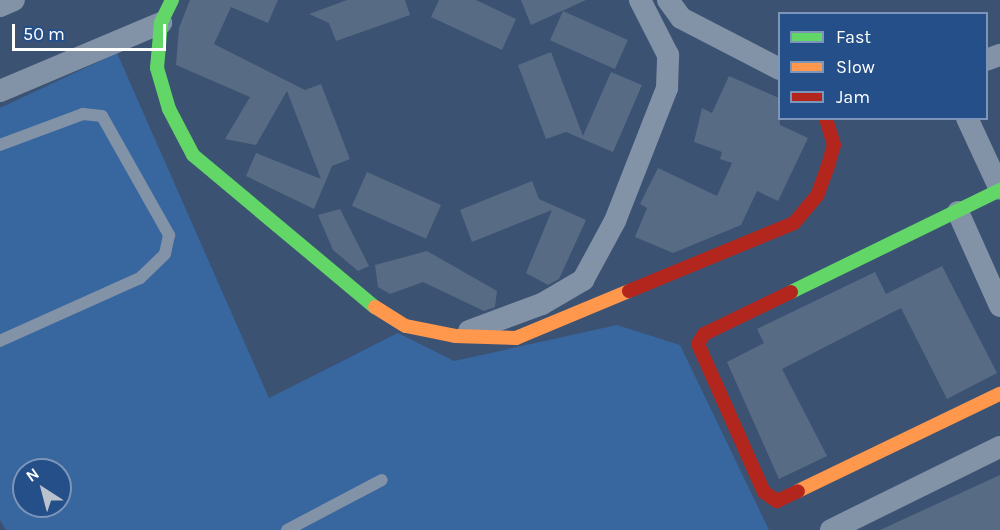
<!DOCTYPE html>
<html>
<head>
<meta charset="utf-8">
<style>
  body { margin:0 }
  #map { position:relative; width:1000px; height:530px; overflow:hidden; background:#3b5272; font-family:Karla,sans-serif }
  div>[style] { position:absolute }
  .green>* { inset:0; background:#38669e }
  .building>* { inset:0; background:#586b84; transform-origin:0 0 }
  .lane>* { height:12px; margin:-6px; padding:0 6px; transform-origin:6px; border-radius:6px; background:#8292a7 }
  .street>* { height:22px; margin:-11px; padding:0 11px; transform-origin:11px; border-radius:11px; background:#8292a7 }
  .fast>* { height:14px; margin:-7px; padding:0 7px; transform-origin:7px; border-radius:7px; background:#63d668 }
  .slow>* { height:14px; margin:-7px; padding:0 7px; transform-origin:7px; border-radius:7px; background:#ff974d }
  .jam>* { height:14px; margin:-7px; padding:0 7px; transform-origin:7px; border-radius:7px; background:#b3261e }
  span { translate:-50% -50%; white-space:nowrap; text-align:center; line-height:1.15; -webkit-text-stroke:4.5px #244f88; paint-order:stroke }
  .legend { position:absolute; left:778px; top:12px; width:210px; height:108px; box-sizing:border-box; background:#244f88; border:2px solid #7c95b8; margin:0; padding:8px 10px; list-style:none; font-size:18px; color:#fff }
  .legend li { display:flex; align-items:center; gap:12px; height:30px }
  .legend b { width:30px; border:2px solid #7c95b8 }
  .north { position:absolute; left:12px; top:458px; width:60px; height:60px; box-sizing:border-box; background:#244f88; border:2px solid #7c95b8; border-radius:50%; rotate:324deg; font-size:16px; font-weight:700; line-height:24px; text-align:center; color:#fff }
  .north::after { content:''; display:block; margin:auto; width:21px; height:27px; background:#bac2ce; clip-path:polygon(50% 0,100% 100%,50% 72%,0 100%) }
  .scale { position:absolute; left:12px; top:24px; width:154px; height:27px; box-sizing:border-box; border:3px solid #fff; border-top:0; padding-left:8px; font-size:18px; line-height:21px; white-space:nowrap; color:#fff; -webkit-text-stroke:4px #244f88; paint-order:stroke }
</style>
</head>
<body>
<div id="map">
  <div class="green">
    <div style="clip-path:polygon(evenodd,117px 53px,269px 398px,398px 333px,454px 361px,617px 325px,680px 345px,769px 530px,6px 530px,0 520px,0 108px,117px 53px,24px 470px,60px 470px,60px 506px,24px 506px,24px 470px)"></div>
  </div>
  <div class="building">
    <div style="clip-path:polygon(190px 0,278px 0,268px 23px,231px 7px,214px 44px,305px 90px,321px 84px,350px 159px,332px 166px,314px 209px,246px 176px,256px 153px,321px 179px,287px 91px,256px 145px,225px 139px,250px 97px,176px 65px,179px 28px)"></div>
    <div style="clip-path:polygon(347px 0,405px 0,410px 15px,336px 41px,329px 23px,309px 14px)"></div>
    <div style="clip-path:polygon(439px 0,476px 0,516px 19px,502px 50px,431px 17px)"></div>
    <div style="clip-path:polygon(521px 0,586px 0,531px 25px)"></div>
    <div style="left:563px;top:11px;width:71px;height:32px;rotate:24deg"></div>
    <div style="clip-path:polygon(551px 52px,583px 136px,611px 72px,642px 85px,613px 152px,566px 132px,546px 139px,518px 65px)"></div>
    <div style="clip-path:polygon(729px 76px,779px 98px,780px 125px,808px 138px,778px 201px,757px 191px,741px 225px,673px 253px,635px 237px,647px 208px,640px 204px,658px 168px,717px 196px,732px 163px,720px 159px,722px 152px,694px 142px,702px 108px,712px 113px)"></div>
    <div style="left:367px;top:172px;width:81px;height:37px;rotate:24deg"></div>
    <div style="clip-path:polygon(532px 181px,539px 199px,586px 220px,559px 279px,548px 285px,526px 273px,552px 210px,472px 242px,460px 210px)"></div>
    <div style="clip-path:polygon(340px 209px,369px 266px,358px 271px,333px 250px,318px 215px)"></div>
    <div style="clip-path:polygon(427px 251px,497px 291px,495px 307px,484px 311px,423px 282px,390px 294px,378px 287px,375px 265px)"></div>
    <div style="clip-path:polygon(942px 266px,997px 373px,947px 399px,901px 308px,782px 369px,827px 456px,779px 479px,727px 362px,764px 343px,757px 329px,875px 272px,886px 294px)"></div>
    <div style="clip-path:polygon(1000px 475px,1000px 530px,880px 530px)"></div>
  </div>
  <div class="lane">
    <div style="left:0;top:145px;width:89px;rotate:-20.5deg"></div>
    <div style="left:83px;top:114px;width:19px;rotate:6deg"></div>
    <div style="left:102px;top:116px;width:137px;rotate:60.6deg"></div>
    <div style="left:169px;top:235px;width:19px;rotate:102deg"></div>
    <div style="left:165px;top:254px;width:35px;rotate:136deg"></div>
    <div style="left:140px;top:278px;width:154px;rotate:155.8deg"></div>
    <div style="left:287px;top:530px;width:107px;rotate:-27.8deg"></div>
  </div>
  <div class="street">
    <div style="left:668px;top:0;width:22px;rotate:54deg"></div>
    <div style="left:681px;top:18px;width:111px;rotate:27.3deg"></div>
    <div style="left:0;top:6px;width:15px;rotate:-23deg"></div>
    <div style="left:986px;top:60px;width:15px;rotate:-20deg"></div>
    <div style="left:0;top:91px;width:175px;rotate:-22.9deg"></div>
    <div style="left:967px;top:118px;width:78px;rotate:65.1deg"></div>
    <div style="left:958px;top:212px;width:103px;rotate:65.9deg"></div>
    <div style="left:469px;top:331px;width:78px;rotate:-20.3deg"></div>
    <div style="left:542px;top:304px;width:48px;rotate:-30.3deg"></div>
    <div style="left:583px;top:280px;width:67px;rotate:-61.5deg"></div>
    <div style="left:615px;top:221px;width:143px;rotate:-68.6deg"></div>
    <div style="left:667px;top:88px;width:33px;rotate:-88deg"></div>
    <div style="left:668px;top:55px;width:62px;rotate:-117deg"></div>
    <div style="left:831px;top:530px;width:188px;rotate:-26.2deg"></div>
  </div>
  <div class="fast">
    <div style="left:172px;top:0;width:25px;rotate:116deg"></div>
    <div style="left:161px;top:23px;width:45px;rotate:95.1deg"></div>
    <div style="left:157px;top:68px;width:43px;rotate:73.7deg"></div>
    <div style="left:169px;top:109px;width:52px;rotate:62.4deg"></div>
    <div style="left:193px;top:155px;width:237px;rotate:39.9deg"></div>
    <div style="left:791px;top:292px;width:233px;rotate:-26deg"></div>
  </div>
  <div class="slow">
    <div style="left:375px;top:307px;width:36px;rotate:32deg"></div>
    <div style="left:406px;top:326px;width:50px;rotate:11.5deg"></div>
    <div style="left:455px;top:336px;width:61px;rotate:1.9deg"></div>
    <div style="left:516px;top:338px;width:122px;rotate:-22.6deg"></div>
    <div style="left:798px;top:491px;width:224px;rotate:-25.7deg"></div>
  </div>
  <div class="jam">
    <div style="left:629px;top:291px;width:178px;rotate:-22.4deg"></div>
    <div style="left:794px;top:223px;width:35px;rotate:-50deg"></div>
    <div style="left:817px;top:196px;width:29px;rotate:-70deg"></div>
    <div style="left:827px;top:169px;width:25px;rotate:-74deg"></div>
    <div style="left:834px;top:145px;width:28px;rotate:-107deg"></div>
    <div style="left:791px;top:292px;width:97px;rotate:154.2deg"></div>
    <div style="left:704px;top:334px;width:12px;rotate:121deg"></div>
    <div style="left:698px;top:344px;width:162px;rotate:66deg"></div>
    <div style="left:764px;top:492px;width:16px;rotate:35deg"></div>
    <div style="left:777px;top:501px;width:23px;rotate:-25deg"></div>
  </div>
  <ul class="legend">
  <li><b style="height:8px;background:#63d668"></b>Fast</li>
  <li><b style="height:8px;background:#ff974d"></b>Slow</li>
  <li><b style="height:8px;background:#b3261e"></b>Jam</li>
  </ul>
  <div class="north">N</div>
  <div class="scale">50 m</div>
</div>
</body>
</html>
